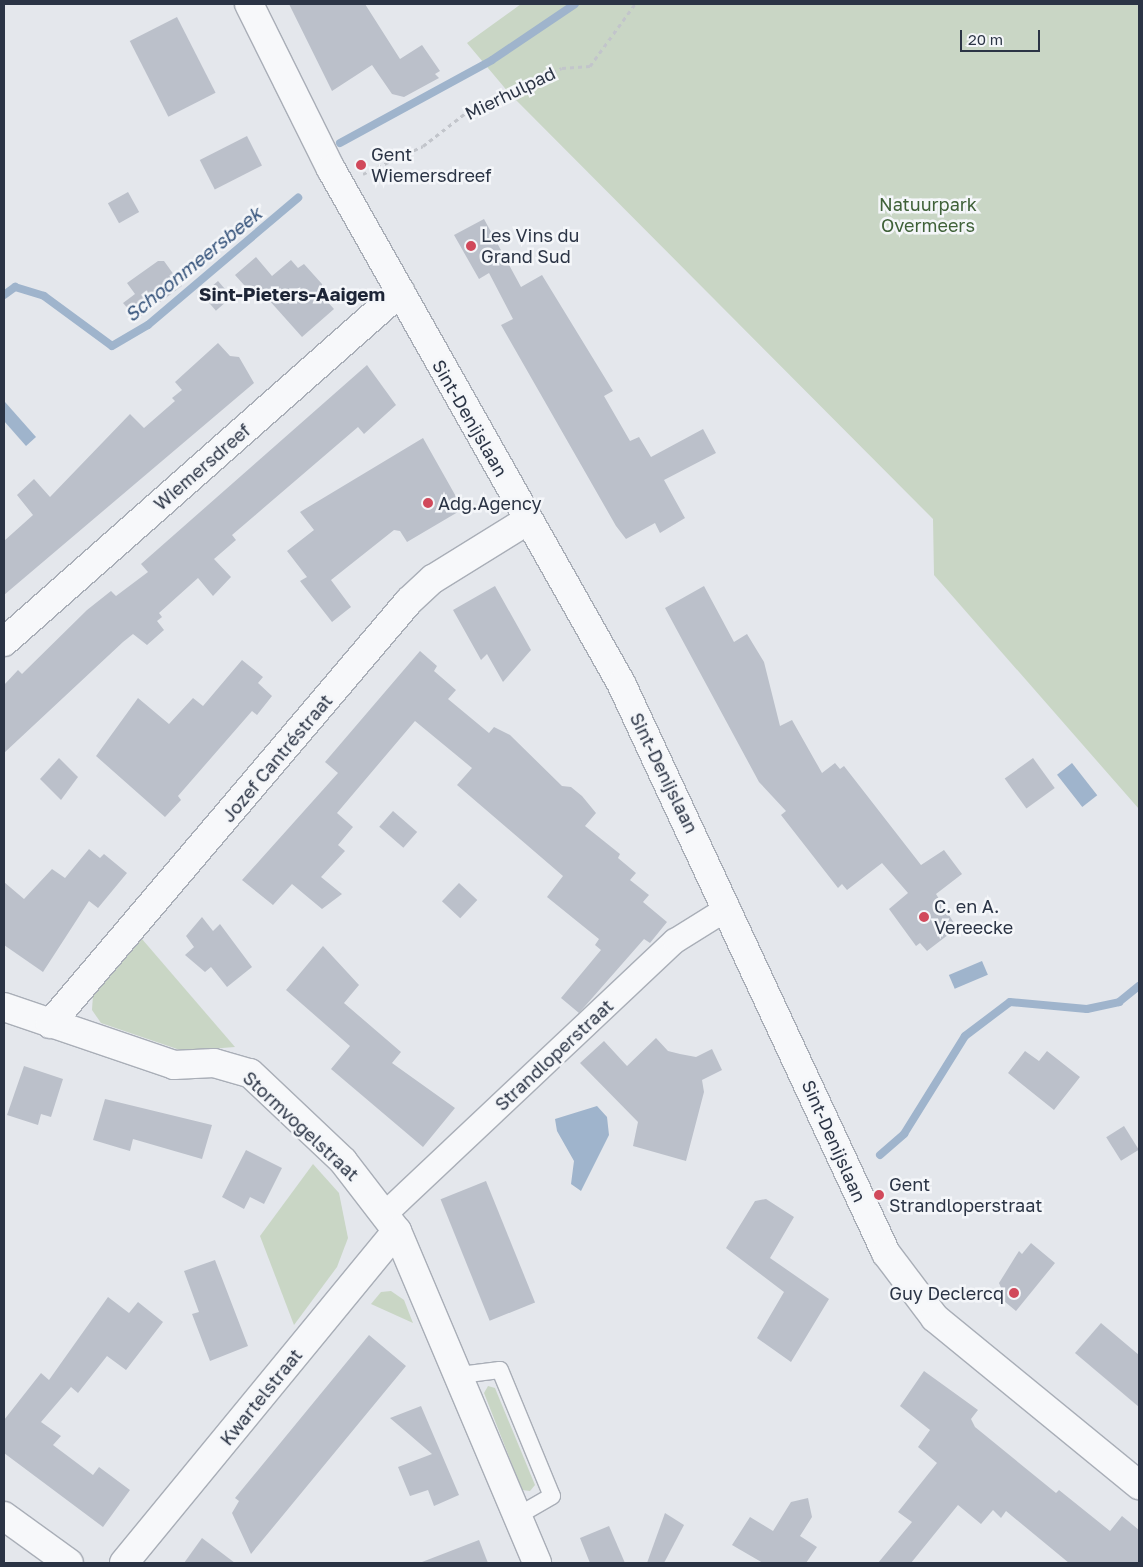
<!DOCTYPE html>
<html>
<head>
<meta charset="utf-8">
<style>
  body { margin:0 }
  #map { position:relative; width:1143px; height:1567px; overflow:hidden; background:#e4e7ec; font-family:"Golos Text",sans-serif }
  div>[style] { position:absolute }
  .green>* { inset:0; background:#c9d6c5 }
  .water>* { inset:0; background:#9fb4cc; transform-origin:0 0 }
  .stream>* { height:8px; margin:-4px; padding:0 4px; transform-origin:4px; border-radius:4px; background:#9fb4cc }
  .building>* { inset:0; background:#bbc0ca; transform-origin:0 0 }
  .path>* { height:3px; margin-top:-1.5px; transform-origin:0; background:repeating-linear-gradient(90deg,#c2c5cb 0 4px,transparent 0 8px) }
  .roads { filter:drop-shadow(1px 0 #a9aeb7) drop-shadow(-1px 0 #a9aeb7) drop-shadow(0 1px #a9aeb7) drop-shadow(0 -1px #a9aeb7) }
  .service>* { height:16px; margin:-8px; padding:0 8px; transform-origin:8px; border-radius:8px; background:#f7f8fa }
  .pedestrian>* { height:24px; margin:-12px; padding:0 12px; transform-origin:12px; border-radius:12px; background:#f7f8fa }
  .minor>* { height:28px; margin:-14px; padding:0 14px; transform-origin:14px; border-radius:14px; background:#f7f8fa }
  .tertiary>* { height:28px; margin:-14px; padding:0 14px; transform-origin:14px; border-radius:14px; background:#f7f8fa }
  .dots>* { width:14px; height:14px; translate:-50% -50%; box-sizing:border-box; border:2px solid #f4f6f9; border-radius:50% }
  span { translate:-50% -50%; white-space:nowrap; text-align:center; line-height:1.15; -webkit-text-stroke:5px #f4f6f9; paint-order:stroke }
  .street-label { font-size:18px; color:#2b3445 }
  .poi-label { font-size:18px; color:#2b3445 }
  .left { translate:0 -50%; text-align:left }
  .right { translate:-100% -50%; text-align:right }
  .park-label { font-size:18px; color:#3f6138 }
  .water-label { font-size:19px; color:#34527a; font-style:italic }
  .neighbourhood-label { font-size:19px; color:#1d2536; font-weight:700 }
  .frame { position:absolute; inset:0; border:5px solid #2b3445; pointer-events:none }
  .scale { position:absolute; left:960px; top:30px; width:80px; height:22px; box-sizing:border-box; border:2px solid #2b3445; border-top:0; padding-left:6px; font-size:15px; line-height:18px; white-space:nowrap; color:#2b3445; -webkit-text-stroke:4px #f4f6f9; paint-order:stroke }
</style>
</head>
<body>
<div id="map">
  <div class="green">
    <div style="clip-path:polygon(521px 4px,1139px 4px,1139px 809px,934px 575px,933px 519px,509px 93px,467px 43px)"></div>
    <div style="clip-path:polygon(142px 939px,235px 1047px,183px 1051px,101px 1023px,92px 1010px,93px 995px)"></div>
    <div style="clip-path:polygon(313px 1164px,339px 1193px,348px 1238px,337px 1267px,294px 1325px,260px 1236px)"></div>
    <div style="clip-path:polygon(391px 1291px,404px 1300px,413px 1323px,371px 1304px,381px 1292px)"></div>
    <div style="clip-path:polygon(488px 1386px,495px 1388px,535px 1485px,530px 1491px,522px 1490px,484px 1393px)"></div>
  </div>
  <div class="water">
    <div style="clip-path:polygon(5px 402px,36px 437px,26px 446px,4px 421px)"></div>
    <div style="left:1072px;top:763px;width:41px;height:19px;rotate:52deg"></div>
    <div style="left:982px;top:961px;width:15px;height:36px;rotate:67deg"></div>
    <div style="clip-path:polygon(597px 1106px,607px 1117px,609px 1135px,581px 1191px,571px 1184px,574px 1161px,557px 1131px,555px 1119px)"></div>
  </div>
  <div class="stream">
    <div style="left:340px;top:143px;width:173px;rotate:-28.6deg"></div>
    <div style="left:492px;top:60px;width:100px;rotate:-34deg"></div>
    <div style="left:4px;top:295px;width:14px;rotate:-36deg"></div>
    <div style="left:15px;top:287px;width:30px;rotate:17deg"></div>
    <div style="left:44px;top:296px;width:84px;rotate:36.3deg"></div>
    <div style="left:112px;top:346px;width:42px;rotate:-30.3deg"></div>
    <div style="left:148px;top:325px;width:197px;rotate:-40.3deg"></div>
    <div style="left:880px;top:1155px;width:32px;rotate:-41deg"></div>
    <div style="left:904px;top:1134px;width:115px;rotate:-58.1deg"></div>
    <div style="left:965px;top:1036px;width:56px;rotate:-37.1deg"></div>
    <div style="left:1010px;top:1002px;width:77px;rotate:5.2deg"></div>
    <div style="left:1087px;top:1009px;width:33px;rotate:-12deg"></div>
    <div style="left:1119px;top:1002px;width:26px;rotate:-39deg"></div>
  </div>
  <div class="building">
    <div style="clip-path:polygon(289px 4px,365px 4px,400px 59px,422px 45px,440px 71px,435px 74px,439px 78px,404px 97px,392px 94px,372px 65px,332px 91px)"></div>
    <div style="left:177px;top:17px;width:85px;height:53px;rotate:63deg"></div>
    <div style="left:247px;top:136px;width:33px;height:53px;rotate:63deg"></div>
    <div style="left:128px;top:192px;width:23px;height:23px;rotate:61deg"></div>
    <div style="clip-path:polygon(484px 219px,521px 287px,542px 275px,613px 391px,604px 396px,630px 441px,639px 437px,651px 457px,703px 429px,716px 453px,664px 480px,685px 518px,660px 533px,655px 523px,626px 539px,616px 526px,501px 325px,513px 319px,489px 273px,479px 279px,454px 235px)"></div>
    <div style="clip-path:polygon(256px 257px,272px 276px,291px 260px,298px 268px,304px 264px,331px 294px,325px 299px,334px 309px,302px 337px,260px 290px,253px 295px,235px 275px)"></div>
    <div style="clip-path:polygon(158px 261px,164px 261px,182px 286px,137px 319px,123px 303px,135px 294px,127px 283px)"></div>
    <div style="left:218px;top:281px;width:21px;height:21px;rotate:49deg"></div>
    <div style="clip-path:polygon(218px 343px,230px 356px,239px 357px,254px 383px,4px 595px,4px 541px,33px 515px,17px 495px,34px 479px,50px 497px,130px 414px,144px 428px,175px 401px,172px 398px,182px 390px,175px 382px)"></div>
    <div style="clip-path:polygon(367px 365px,396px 405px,364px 434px,358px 427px,232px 535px,236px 540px,214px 559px,231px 577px,213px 596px,198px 578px,159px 613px,162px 617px,157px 621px,164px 630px,147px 645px,133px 634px,123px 642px,4px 753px,4px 685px,18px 670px,22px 674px,87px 610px,111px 591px,116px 596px,148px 572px,141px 564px)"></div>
    <div style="clip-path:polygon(423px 438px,463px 509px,407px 542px,400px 531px,394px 530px,331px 580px,351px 607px,332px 622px,300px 581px,307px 577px,287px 551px,314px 530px,300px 512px)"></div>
    <div style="clip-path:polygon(495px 586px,531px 650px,503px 682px,487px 654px,481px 660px,453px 610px)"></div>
    <div style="clip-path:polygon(704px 586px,734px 642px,747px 634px,764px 662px,780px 726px,792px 720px,822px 773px,835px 763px,840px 769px,844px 766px,921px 865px,944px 850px,962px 874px,936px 894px,957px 928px,927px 951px,920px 943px,916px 946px,889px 909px,908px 893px,882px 863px,847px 890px,842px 884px,838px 888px,781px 815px,786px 811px,759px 782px,665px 608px)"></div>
    <div style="clip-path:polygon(420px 651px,437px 666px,434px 671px,456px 690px,448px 699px,489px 733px,494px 727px,510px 735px,562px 786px,571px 787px,582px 796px,596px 813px,585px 826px,620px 854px,618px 858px,636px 873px,630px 880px,649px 895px,643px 902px,667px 922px,650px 943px,644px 939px,579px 1013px,561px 998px,601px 950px,595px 945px,599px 939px,547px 897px,563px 876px,457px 785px,472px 768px,415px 721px,337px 813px,353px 827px,338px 845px,345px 851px,321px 877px,342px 894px,322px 909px,292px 884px,273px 905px,242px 880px,338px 773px,325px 762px)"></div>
    <div style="clip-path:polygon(242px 660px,263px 677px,258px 683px,272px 696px,257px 715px,252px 711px,178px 796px,181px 800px,165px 817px,96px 756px,138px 698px,169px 724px,193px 698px,203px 706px)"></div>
    <div style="clip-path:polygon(59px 758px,78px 777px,61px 800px,40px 779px)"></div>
    <div style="left:1033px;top:758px;width:37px;height:35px;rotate:54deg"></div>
    <div style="left:393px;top:811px;width:32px;height:21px;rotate:41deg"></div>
    <div style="clip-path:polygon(89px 849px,100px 858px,104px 854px,127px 873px,98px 908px,89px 901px,43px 972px,4px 945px,4px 882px,24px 899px,52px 869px,65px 878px)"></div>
    <div style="left:459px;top:883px;width:25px;height:25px;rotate:43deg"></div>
    <div style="clip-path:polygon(202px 917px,213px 931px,220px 924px,252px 967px,227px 987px,211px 967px,205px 972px,185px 955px,194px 947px,186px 936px)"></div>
    <div style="clip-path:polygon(323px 946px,359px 985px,344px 1003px,401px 1052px,392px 1063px,455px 1108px,423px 1147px,331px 1069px,350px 1046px,286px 990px)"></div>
    <div style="clip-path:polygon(656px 1038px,668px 1051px,680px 1054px,696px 1057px,712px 1049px,722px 1070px,702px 1080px,704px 1092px,686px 1161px,633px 1146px,638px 1122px,580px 1063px,604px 1041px,627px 1066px)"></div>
    <div style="clip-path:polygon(1025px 1051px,1039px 1061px,1047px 1051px,1080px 1077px,1054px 1110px,1008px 1073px)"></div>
    <div style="clip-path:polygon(24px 1066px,63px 1079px,51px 1117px,41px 1114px,38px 1125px,7px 1115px)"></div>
    <div style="clip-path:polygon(105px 1099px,212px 1125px,202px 1159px,133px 1139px,130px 1151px,93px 1140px)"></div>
    <div style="left:1124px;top:1126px;width:28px;height:21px;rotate:58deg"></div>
    <div style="clip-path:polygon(246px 1150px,282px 1168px,264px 1204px,250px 1197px,244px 1209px,222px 1197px)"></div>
    <div style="left:486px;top:1181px;width:131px;height:49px;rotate:68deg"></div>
    <div style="clip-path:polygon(766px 1199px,794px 1217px,770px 1258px,829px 1299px,791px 1362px,757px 1338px,784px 1292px,726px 1248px,755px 1201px)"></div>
    <div style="clip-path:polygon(1031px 1243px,1055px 1263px,1016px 1311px,998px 1296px,1002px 1290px,999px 1283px,1019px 1251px,1022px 1254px)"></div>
    <div style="clip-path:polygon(215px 1260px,248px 1346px,210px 1361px,192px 1314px,199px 1312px,184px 1271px)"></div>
    <div style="clip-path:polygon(108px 1297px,129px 1313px,138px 1302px,163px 1322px,126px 1370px,107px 1356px,78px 1393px,71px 1387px,41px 1422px,61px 1436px,53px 1445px,93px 1475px,99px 1467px,130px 1490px,103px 1527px,4px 1453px,4px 1420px,41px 1373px,49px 1380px)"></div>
    <div style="clip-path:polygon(1101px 1323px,1139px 1355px,1139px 1407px,1075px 1353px)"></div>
    <div style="clip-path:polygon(369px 1335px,406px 1366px,251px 1554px,232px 1513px,239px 1501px,235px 1498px)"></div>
    <div style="clip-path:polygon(924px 1371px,978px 1410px,971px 1419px,975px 1427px,1056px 1493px,1059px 1490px,1110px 1531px,1122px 1516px,1139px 1530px,1139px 1563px,1069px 1563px,1006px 1511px,1001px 1518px,993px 1510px,981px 1524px,958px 1505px,911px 1563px,878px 1563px,912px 1522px,898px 1512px,937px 1463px,918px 1447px,930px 1430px,900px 1406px)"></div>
    <div style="clip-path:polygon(421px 1406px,459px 1495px,434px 1506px,428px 1490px,410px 1496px,398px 1467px,432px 1454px,390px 1418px)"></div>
    <div style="clip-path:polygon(808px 1498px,812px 1517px,800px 1536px,817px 1547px,806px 1563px,763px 1563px,732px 1545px,750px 1517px,773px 1531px,791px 1502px)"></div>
    <div style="clip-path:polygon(665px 1513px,684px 1525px,664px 1563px,647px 1563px)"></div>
    <div style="clip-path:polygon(609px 1526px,625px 1563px,590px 1563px,580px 1538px)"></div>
    <div style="clip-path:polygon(202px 1538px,235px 1563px,184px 1563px)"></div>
    <div style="clip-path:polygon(479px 1540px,488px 1563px,423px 1563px,422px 1562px)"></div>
  </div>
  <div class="path">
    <div style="left:363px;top:174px;width:66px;rotate:-25deg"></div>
    <div style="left:423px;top:146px;width:62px;rotate:-37.8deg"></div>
    <div style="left:472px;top:108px;width:98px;rotate:-24deg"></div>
    <div style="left:562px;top:68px;width:28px;rotate:-4deg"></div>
    <div style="left:590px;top:66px;width:77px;rotate:-54deg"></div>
  </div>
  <div class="roads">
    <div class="service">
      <div style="left:460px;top:1375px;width:40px;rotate:-7.1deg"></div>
      <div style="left:500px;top:1370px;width:136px;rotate:67.6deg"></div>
      <div style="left:552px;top:1496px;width:39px;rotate:150deg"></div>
    </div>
    <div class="pedestrian">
      <div style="left:386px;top:1213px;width:397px;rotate:-43.3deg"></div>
      <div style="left:675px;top:941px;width:62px;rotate:-31.9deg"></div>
    </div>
    <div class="minor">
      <div style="left:4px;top:642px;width:529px;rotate:-41.47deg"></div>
      <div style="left:4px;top:1007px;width:180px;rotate:18.8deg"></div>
      <div style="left:174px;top:1065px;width:40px;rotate:-2.9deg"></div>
      <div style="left:214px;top:1063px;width:37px;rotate:16deg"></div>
      <div style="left:250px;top:1073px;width:128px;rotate:43.4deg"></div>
      <div style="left:343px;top:1161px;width:88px;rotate:52.4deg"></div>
      <div style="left:397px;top:1231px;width:360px;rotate:67.1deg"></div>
      <div style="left:50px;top:1024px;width:555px;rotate:-49.68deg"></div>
      <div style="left:409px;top:601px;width:33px;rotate:-43deg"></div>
      <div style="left:433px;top:579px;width:112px;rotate:-31.8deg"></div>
      <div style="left:4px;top:1516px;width:80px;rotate:35.9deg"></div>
      <div style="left:124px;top:1563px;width:430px;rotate:-50.6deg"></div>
    </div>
    <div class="tertiary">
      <div style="left:249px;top:4px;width:184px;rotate:63.6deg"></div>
      <div style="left:331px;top:169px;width:590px;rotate:60.57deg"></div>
      <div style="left:621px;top:683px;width:629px;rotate:65.07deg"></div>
      <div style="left:886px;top:1253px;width:81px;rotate:53deg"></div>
      <div style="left:935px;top:1318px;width:264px;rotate:39.3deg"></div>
    </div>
  </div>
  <div class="dots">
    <div style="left:361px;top:165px;background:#d1495b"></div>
    <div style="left:471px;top:246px;background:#d1495b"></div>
    <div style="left:428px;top:503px;background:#d1495b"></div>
    <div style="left:924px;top:917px;background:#d1495b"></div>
    <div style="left:879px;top:1195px;background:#d1495b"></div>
    <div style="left:1014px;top:1293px;background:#d1495b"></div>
  </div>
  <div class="street-label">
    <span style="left:510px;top:93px;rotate:-26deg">Mierhulpad</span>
    <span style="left:470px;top:418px;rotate:60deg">Sint-Denijslaan</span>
    <span style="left:202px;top:467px;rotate:-41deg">Wiemersdreef</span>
    <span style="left:277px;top:758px;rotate:-50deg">Jozef Cantréstraat</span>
    <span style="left:664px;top:773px;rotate:64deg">Sint-Denijslaan</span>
    <span style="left:554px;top:1055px;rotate:-43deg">Strandloperstraat</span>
    <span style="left:301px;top:1126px;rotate:43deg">Stormvogelstraat</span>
    <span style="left:834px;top:1141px;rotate:66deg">Sint-Denijslaan</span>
    <span style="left:261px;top:1397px;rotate:-51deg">Kwartelstraat</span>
  </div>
  <div class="poi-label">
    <span class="left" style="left:371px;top:165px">Gent<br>Wiemersdreef</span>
    <span class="left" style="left:481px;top:246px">Les Vins du<br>Grand Sud</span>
    <span class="left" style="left:438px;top:503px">Adg.Agency</span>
    <span class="left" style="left:934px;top:917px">C. en A.<br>Vereecke</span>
    <span class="left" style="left:889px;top:1195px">Gent<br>Strandloperstraat</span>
    <span class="right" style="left:1004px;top:1293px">Guy Declercq</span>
  </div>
  <div class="park-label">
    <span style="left:928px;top:215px">Natuurpark<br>Overmeers</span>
  </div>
  <div class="water-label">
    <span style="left:193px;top:264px;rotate:-39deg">Schoonmeersbeek</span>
  </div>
  <div class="neighbourhood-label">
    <span style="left:292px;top:294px">Sint-Pieters-Aaigem</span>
  </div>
  <div class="frame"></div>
  <div class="scale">20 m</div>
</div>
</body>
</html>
